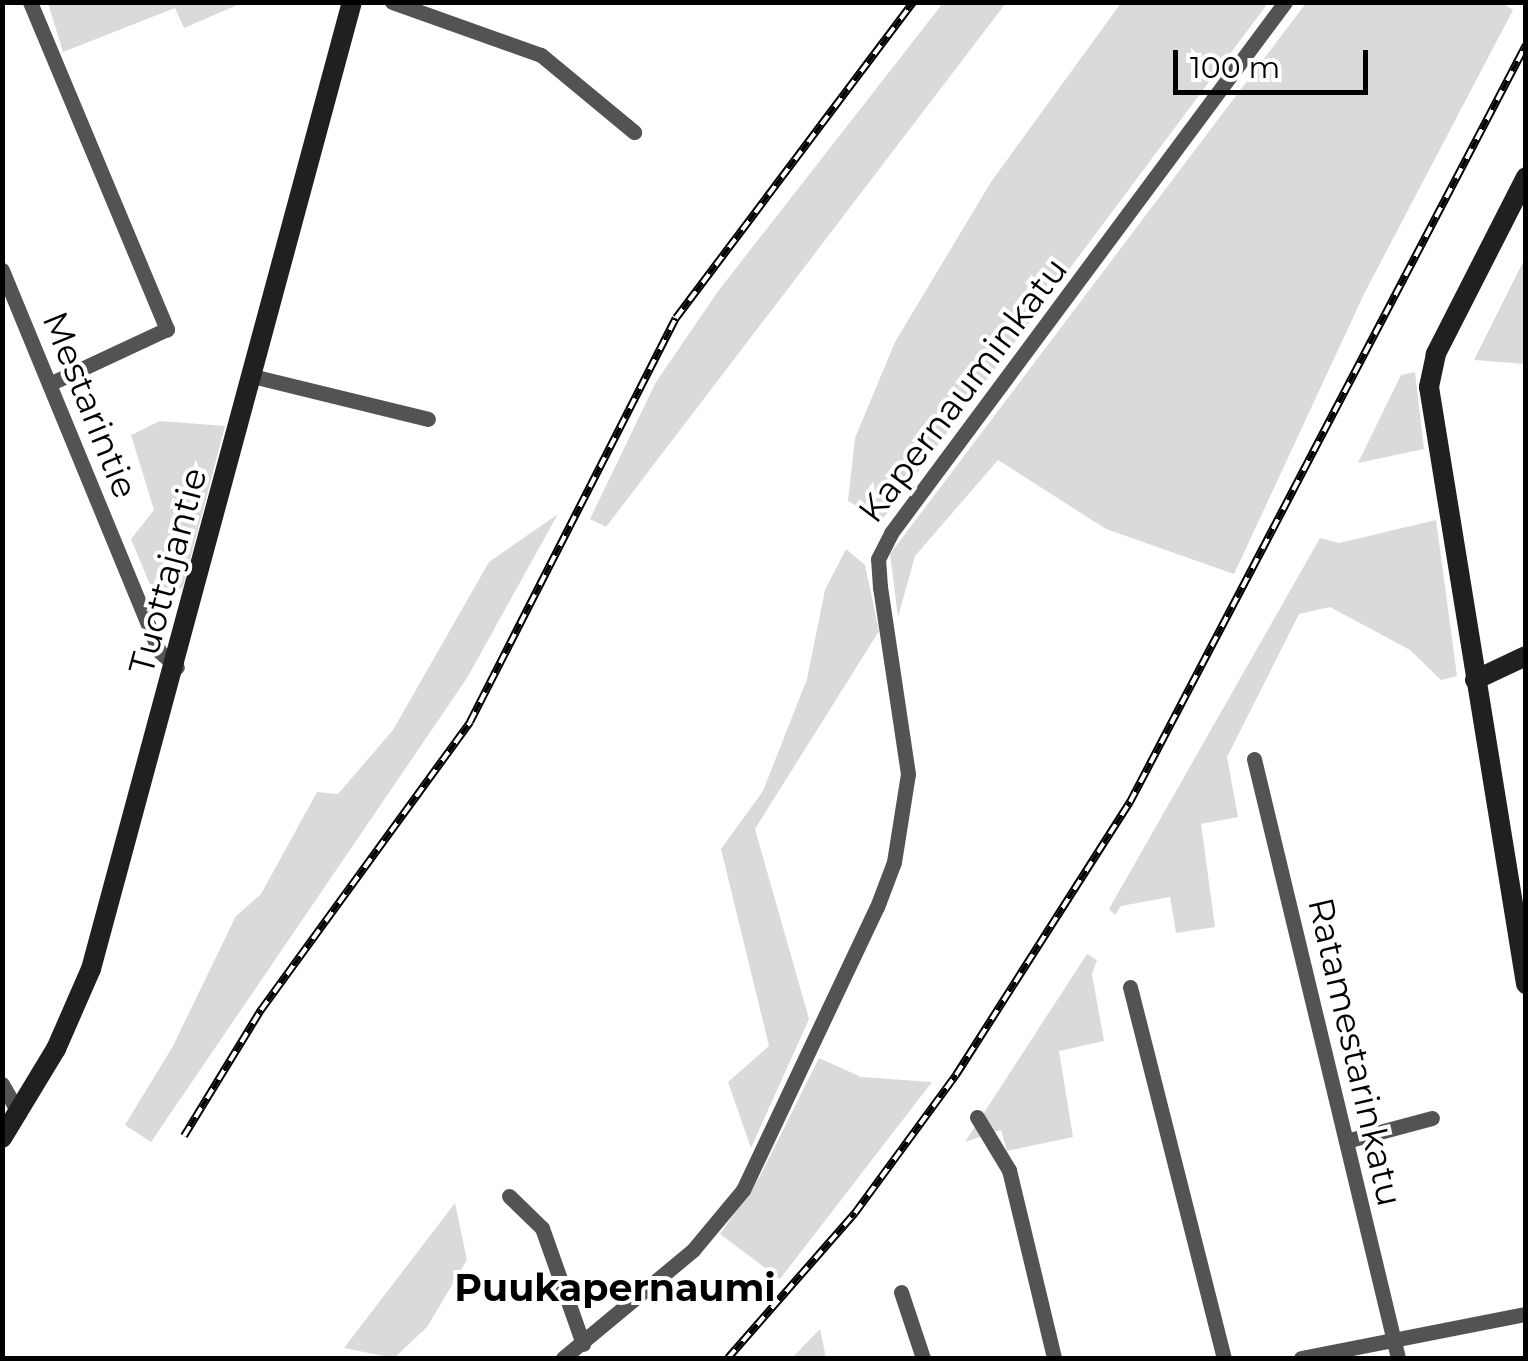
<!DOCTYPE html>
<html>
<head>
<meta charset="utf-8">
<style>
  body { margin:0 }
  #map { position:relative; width:1528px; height:1361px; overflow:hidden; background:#fff; font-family:Montserrat,sans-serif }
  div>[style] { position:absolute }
  .green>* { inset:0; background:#dadada }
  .street>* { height:15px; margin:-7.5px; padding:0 7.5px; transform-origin:7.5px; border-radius:7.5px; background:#535353 }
  .secondary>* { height:20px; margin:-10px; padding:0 10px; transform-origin:10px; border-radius:10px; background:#202020 }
  .rail>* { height:8px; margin-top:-4px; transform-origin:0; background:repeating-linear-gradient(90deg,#fff 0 11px,#000 0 22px); box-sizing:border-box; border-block:2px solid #000 }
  span { translate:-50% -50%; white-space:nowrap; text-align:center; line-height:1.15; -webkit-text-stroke:8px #fff; paint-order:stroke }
  .street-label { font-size:35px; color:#000 }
  .neighbourhood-label { font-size:38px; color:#000; font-weight:700 }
  .frame { position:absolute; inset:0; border:5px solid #000; pointer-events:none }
  .scale { position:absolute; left:1173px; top:50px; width:195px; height:45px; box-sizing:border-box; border:5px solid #000; border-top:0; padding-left:12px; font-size:30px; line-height:35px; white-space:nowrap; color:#000; -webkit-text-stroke:8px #fff; paint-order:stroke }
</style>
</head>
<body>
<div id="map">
  <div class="green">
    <div style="clip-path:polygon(1501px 2px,1513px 10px,1364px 294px,1234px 574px,1106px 529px,998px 460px,915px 556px,898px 617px,890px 554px,1306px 3px)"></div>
    <div style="clip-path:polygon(48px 3px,48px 2px,242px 3px,184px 28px,175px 8px,63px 52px)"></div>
    <div style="clip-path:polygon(943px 3px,1006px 3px,606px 527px,590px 519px,656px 382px,719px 290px)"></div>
    <div style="clip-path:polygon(1121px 3px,1268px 3px,882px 520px,848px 501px,855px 438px,895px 342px,991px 182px)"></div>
    <div style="clip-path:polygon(1525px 258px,1525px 364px,1474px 360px)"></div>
    <div style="clip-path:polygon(1415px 372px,1424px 449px,1358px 463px,1401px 375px)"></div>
    <div style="clip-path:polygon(160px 421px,225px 426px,183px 587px,165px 597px,154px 594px,131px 539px,154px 510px,131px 435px)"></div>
    <div style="clip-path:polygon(558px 514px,467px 678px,151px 1142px,125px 1125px,173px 1046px,236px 916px,261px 894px,317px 792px,338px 794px,393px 730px,489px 562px)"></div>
    <div style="clip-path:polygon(1436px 520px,1457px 676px,1441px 680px,1410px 650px,1330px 607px,1299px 614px,1227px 757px,1238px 817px,1201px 824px,1215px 927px,1176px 933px,1170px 897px,1121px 906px,1115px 915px,1109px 909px,1320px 538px,1339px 543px)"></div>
    <div style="clip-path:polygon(846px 549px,865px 565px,879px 631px,755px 829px,809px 1019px,751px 1148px,728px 1082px,769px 1046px,721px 849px,763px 791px,807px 679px,825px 590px)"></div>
    <div style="clip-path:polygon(1087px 954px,1097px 960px,1092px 974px,1104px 1041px,1059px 1051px,1073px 1137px,1007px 1151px,1001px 1130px,965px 1142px)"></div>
    <div style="clip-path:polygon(819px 1058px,861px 1077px,932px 1082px,780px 1279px,720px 1234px,759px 1178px)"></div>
    <div style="clip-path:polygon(455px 1203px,467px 1260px,427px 1327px,394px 1358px,344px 1348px)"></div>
    <div style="clip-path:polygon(820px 1329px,826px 1358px,792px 1358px)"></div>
  </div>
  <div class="street">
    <div style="left:30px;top:2px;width:355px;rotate:67.3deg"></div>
    <div style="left:167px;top:329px;width:130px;rotate:155deg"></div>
    <div style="left:392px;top:2px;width:158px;rotate:19.6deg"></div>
    <div style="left:541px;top:55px;width:121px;rotate:39.6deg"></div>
    <div style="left:2px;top:270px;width:412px;rotate:67.6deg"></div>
    <div style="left:159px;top:651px;width:24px;rotate:42deg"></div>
    <div style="left:252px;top:376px;width:181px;rotate:13.7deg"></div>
    <div style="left:1254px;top:759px;width:616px;rotate:76.48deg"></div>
    <div style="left:1130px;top:987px;width:383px;rotate:75.8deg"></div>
    <div style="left:2px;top:1084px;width:34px;rotate:60deg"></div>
    <div style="left:977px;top:1117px;width:62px;rotate:58.9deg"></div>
    <div style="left:1009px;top:1170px;width:193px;rotate:76.5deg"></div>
    <div style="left:1346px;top:1141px;width:89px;rotate:-15deg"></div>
    <div style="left:509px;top:1196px;width:46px;rotate:44.1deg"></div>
    <div style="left:542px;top:1228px;width:123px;rotate:70.5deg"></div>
    <div style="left:901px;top:1292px;width:70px;rotate:71.6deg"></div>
    <div style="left:563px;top:1358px;width:169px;rotate:-39.7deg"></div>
    <div style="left:693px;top:1250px;width:78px;rotate:-50.2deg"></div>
    <div style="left:743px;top:1190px;width:313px;rotate:-64.7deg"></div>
    <div style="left:877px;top:907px;width:48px;rotate:-69.3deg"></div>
    <div style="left:894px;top:862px;width:89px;rotate:-81deg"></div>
    <div style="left:908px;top:774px;width:189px;rotate:-98.5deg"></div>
    <div style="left:880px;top:587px;width:28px;rotate:-94deg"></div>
    <div style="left:878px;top:559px;width:29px;rotate:-63deg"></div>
    <div style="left:891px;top:533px;width:661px;rotate:-53.42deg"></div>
    <div style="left:1301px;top:1358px;width:229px;rotate:-11.1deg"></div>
  </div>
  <div class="secondary">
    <div style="left:1526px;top:177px;width:199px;rotate:117deg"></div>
    <div style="left:1436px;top:354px;width:34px;rotate:102deg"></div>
    <div style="left:1429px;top:387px;width:605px;rotate:80.77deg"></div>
    <div style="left:1475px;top:680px;width:56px;rotate:-25.2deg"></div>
    <div style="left:2px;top:1138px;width:104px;rotate:-58.8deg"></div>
    <div style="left:56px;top:1049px;width:87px;rotate:-66.4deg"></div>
    <div style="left:91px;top:969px;width:1002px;rotate:-74.9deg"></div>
  </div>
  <div class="rail">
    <div style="left:184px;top:1136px;width:148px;rotate:-58.6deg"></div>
    <div style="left:261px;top:1010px;width:356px;rotate:-54deg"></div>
    <div style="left:470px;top:722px;width:453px;rotate:-63deg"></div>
    <div style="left:676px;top:318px;width:395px;rotate:-53.1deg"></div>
    <div style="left:728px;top:1358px;width:193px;rotate:-48.8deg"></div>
    <div style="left:855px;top:1213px;width:171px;rotate:-53.8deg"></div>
    <div style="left:956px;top:1075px;width:324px;rotate:-57.5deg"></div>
    <div style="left:1130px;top:802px;width:854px;rotate:-62.39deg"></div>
  </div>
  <div class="street-label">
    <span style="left:963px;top:390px;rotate:-53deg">Kapernauminkatu</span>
    <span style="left:90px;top:405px;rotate:68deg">Mestarintie</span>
    <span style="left:168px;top:571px;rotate:-75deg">Tuottajantie</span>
    <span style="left:1355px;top:1052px;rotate:77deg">Ratamestarinkatu</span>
  </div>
  <div class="neighbourhood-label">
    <span style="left:615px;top:1288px">Puukapernaumi</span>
  </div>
  <div class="frame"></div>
  <div class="scale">100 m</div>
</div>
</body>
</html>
